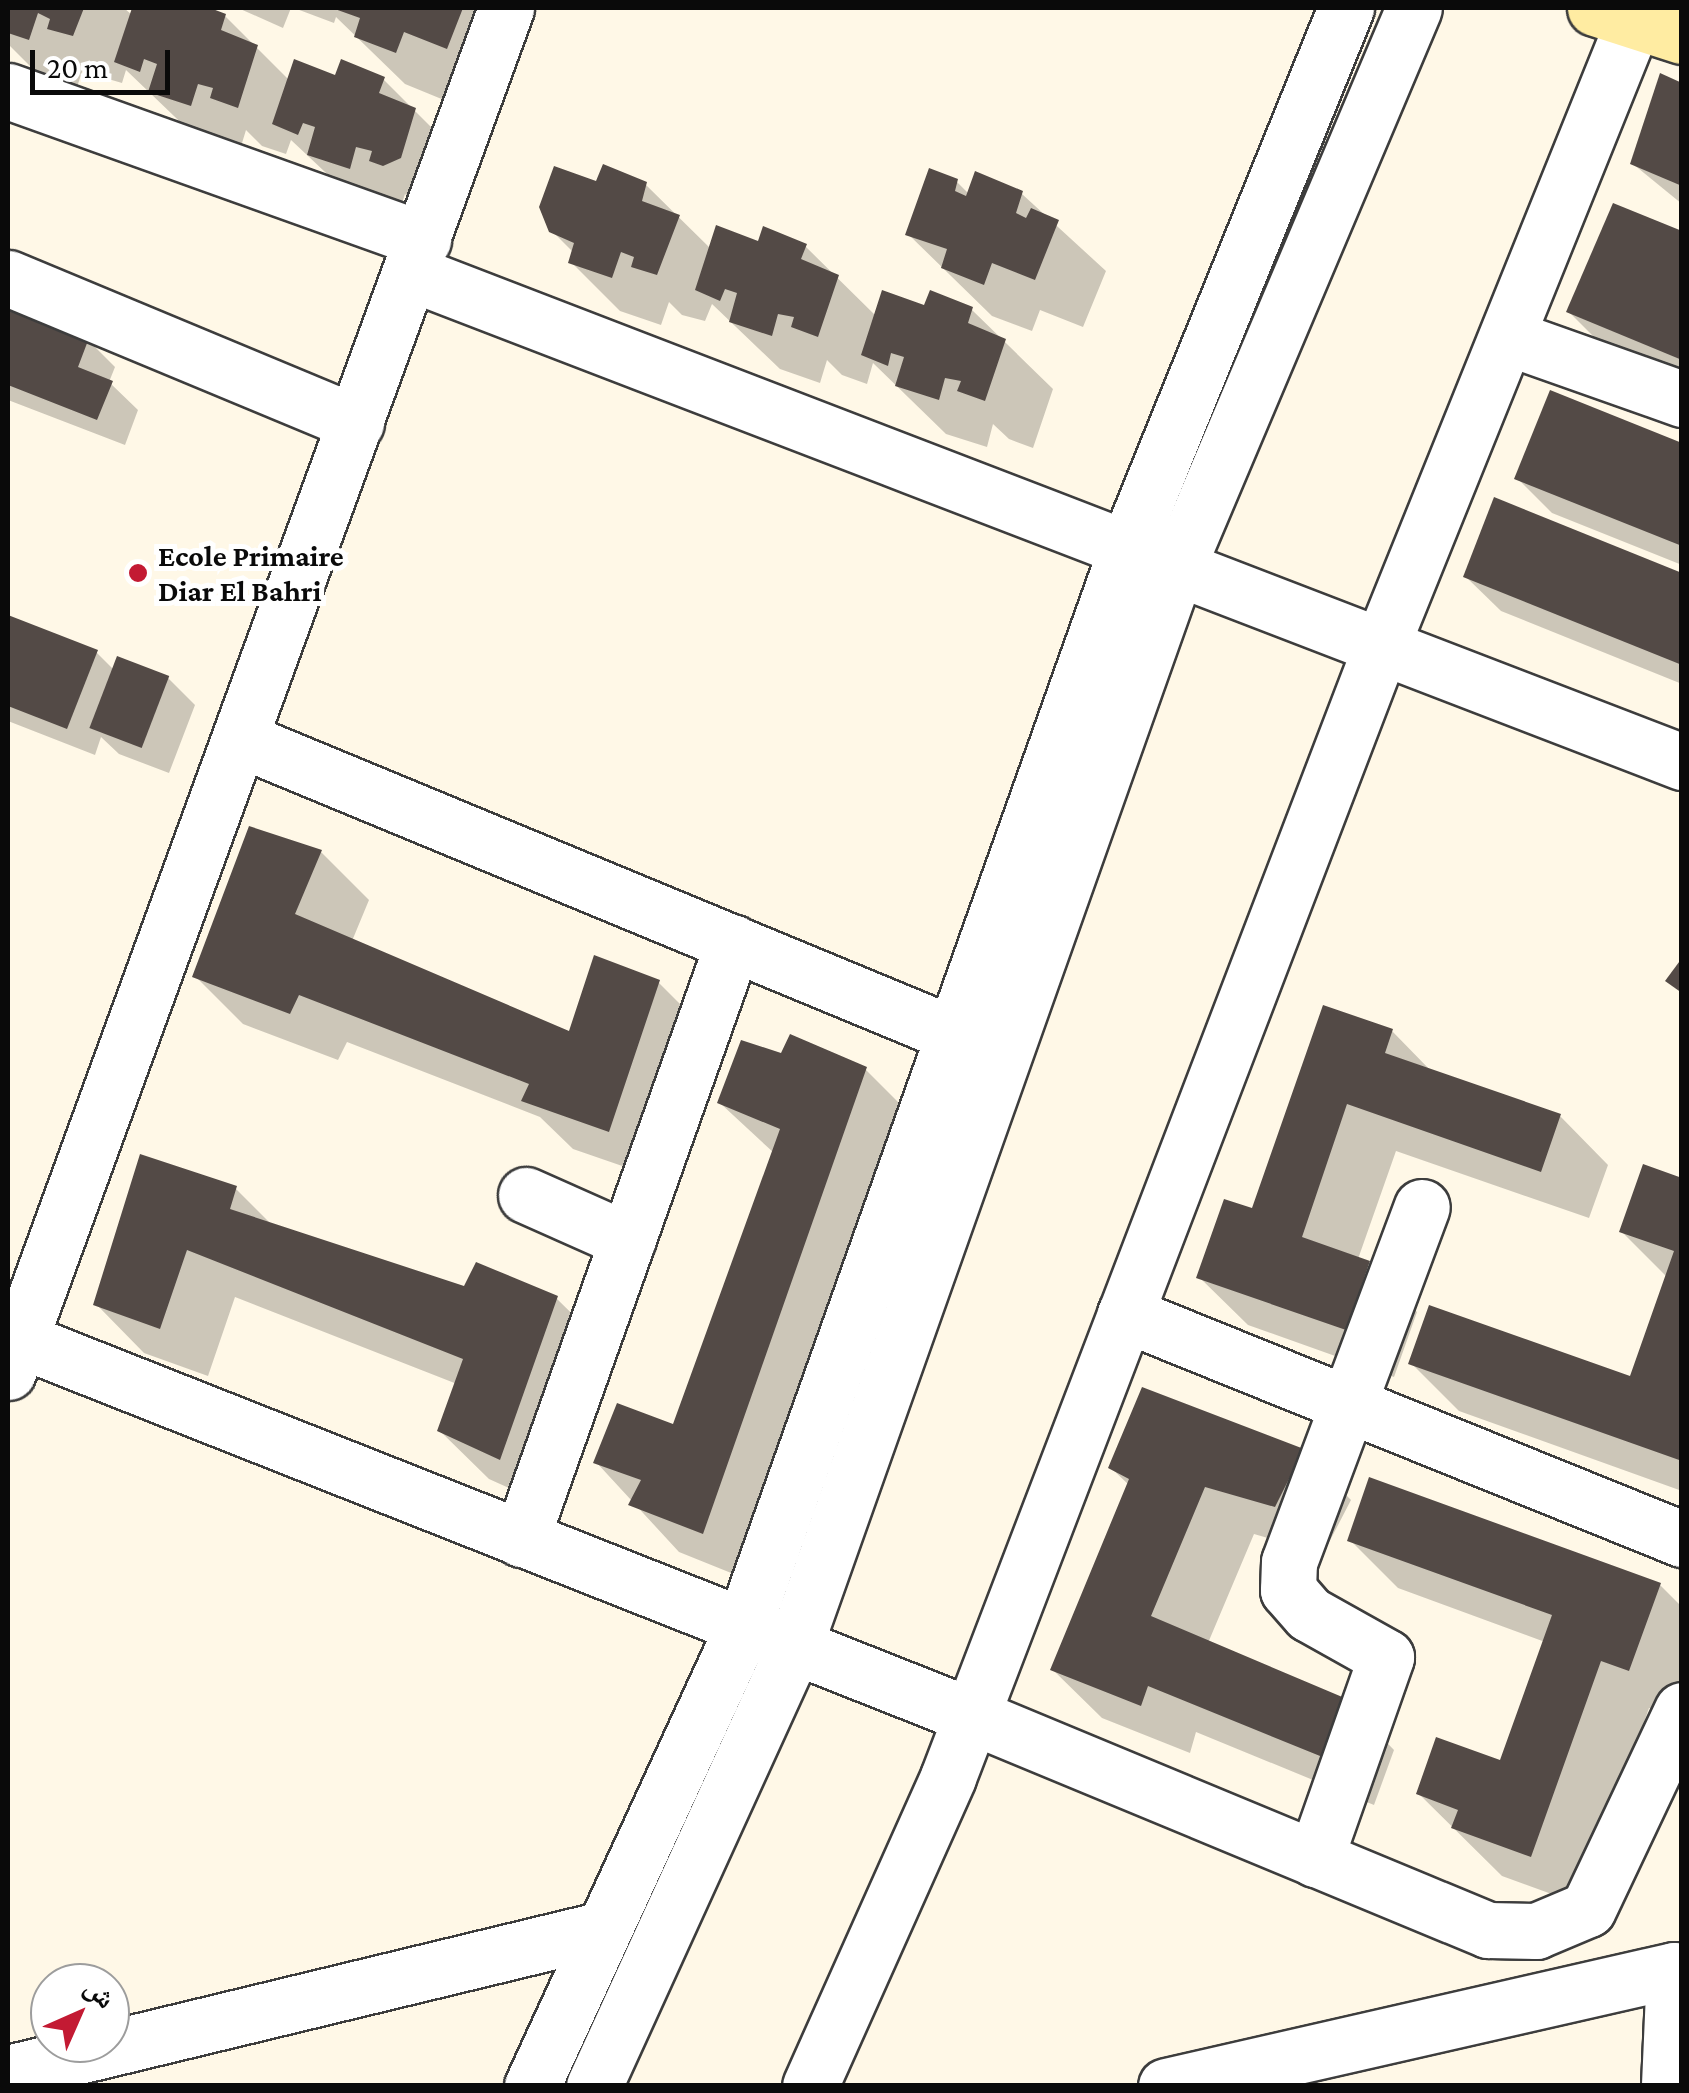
<!DOCTYPE html>
<html>
<head>
<meta charset="utf-8">
<style>
  body { margin:0 }
  #map { position:relative; width:1689px; height:2093px; overflow:hidden; background:#fff8e7; font-family:"Crimson Pro","Noto Naskh Arabic",serif }
  div>[style] { position:absolute }
  .shadow>* { inset:0; background:#0003 }
  .building>* { inset:0; background:#534a46; transform-origin:0 0 }
  .roads { filter:drop-shadow(2px 0 #3d3d3d) drop-shadow(-2px 0 #3d3d3d) drop-shadow(0 2px #3d3d3d) drop-shadow(0 -2px #3d3d3d) }
  .street>* { height:55px; margin:-27.5px; padding:0 27.5px; transform-origin:27.5px; border-radius:27.5px; background:#fff }
  .secondary>* { height:55px; margin:-27.5px; padding:0 27.5px; transform-origin:27.5px; border-radius:27.5px; background:#ffeca2 }
  .dots>* { width:28px; height:28px; translate:-50% -50%; box-sizing:border-box; border:5px solid #fff; border-radius:50% }
  span { translate:-50% -50%; white-space:nowrap; text-align:center; line-height:1.15; -webkit-text-stroke:10px #fff; paint-order:stroke }
  .poi-label { font-size:30px; color:#0a0a0a; font-weight:700 }
  .left { translate:0 -50%; text-align:left }
  .frame { position:absolute; inset:0; border:10px solid #0a0a0a; pointer-events:none }
  .north { position:absolute; left:30px; top:1963px; width:100px; height:100px; box-sizing:border-box; background:#fff; border:2px solid #9d9d9d; border-radius:50%; rotate:45deg; font-size:28px; font-weight:700; line-height:40px; text-align:center; color:#0a0a0a }
  .north::after { content:''; display:block; margin:auto; width:35px; height:45px; background:#c31a33; clip-path:polygon(50% 0,100% 100%,50% 72%,0 100%) }
  .scale { position:absolute; left:30px; top:50px; width:140px; height:45px; box-sizing:border-box; border:5px solid #0a0a0a; border-top:0; padding-left:12px; font-size:30px; line-height:35px; white-space:nowrap; color:#0a0a0a; -webkit-text-stroke:8px #fff; paint-order:stroke }
</style>
</head>
<body>
<div id="map">
  <div class="shadow">
    <div style="clip-path:polygon(8px 8px,124px 8px,132px 15px,135px 8px,178px 15px,181px 8px,204px 8px,225px 16px,289px 80px,383px 79px,463px 159px,420px 209px,405px 194px,398px 216px,358px 203px,291px 140px,286px 154px,262px 146px,246px 130px,239px 153px,199px 140px,126px 70px,122px 83px,98px 76px,85px 63px,77px 87px,36px 72px,8px 44px)"></div>
    <div style="clip-path:polygon(238px 8px,291px 8px,283px 28px)"></div>
    <div style="clip-path:polygon(294px 8px,481px 8px,444px 100px,405px 84px,336px 17px,334px 23px)"></div>
    <div style="clip-path:polygon(1682px 85px,1682px 204px,1633px 164px)"></div>
    <div style="clip-path:polygon(956px 181px,969px 194px,1022px 194px,1106px 271px,1083px 327px,1040px 310px,1032px 331px,992px 316px,908px 234px)"></div>
    <div style="clip-path:polygon(597px 184px,645px 184px,711px 249px,805px 246px,876px 316px,972px 310px,1053px 389px,1033px 448px,1009px 439px,993px 424px,987px 447px,946px 434px,873px 363px,867px 384px,842px 375px,827px 360px,820px 383px,780px 369px,712px 304px,705px 321px,682px 315px,669px 302px,661px 325px,620px 311px,571px 262px,574px 253px,552px 231px)"></div>
    <div style="clip-path:polygon(1682px 234px,1682px 379px,1604px 347px,1569px 312px)"></div>
    <div style="clip-path:polygon(8px 308px,88px 340px,115px 367px,109px 382px,138px 410px,125px 445px,8px 400px)"></div>
    <div style="clip-path:polygon(1682px 446px,1682px 565px,1552px 513px,1517px 478px)"></div>
    <div style="clip-path:polygon(1682px 575px,1682px 684px,1501px 611px,1465px 576px)"></div>
    <div style="clip-path:polygon(8px 618px,96px 652px,114px 670px,168px 678px,195px 705px,169px 773px,119px 754px,101px 737px,95px 755px,8px 721px)"></div>
    <div style="clip-path:polygon(321px 852px,369px 900px,352px 941px,570px 1034px,659px 983px,707px 1031px,657px 1178px,573px 1149px,540px 1117px,347px 1042px,338px 1060px,243px 1024px,195px 976px)"></div>
    <div style="clip-path:polygon(1392px 1031px,1432px 1072px,1560px 1116px,1608px 1165px,1589px 1218px,1396px 1151px,1358px 1259px,1417px 1312px,1394px 1377px,1248px 1325px,1199px 1277px)"></div>
    <div style="clip-path:polygon(865px 1069px,914px 1118px,751px 1581px,679px 1552px,596px 1462px,675px 1427px,774px 1153px,720px 1103px)"></div>
    <div style="clip-path:polygon(1682px 1180px,1682px 1491px,1459px 1411px,1411px 1363px,1632px 1379px,1667px 1277px,1622px 1232px)"></div>
    <div style="clip-path:polygon(235px 1188px,273px 1226px,465px 1289px,556px 1298px,605px 1346px,548px 1506px,489px 1479px,440px 1431px,457px 1384px,235px 1297px,208px 1376px,144px 1353px,96px 1304px)"></div>
    <div style="clip-path:polygon(1303px 1452px,1351px 1500px,1323px 1554px,1254px 1534px,1208px 1643px,1346px 1701px,1394px 1750px,1374px 1805px,1196px 1732px,1190px 1753px,1102px 1718px,1053px 1670px,1129px 1485px,1111px 1468px)"></div>
    <div style="clip-path:polygon(1350px 1540px,1660px 1585px,1682px 1607px,1682px 1706px,1677px 1718px,1649px 1708px,1579px 1904px,1502px 1876px,1419px 1794px,1501px 1763px,1545px 1642px,1398px 1588px)"></div>
  </div>
  <div class="building">
    <div style="clip-path:polygon(8px 8px,84px 8px,73px 36px,47px 29px,50px 19px,38px 13px,29px 40px,8px 33px)"></div>
    <div style="clip-path:polygon(132px 8px,210px 8px,226px 14px,221px 30px,258px 45px,238px 108px,210px 98px,213px 88px,198px 84px,191px 106px,148px 92px,157px 64px,144px 59px,140px 72px,114px 62px)"></div>
    <div style="clip-path:polygon(332px 8px,463px 8px,447px 49px,404px 32px,396px 53px,354px 37px,360px 18px)"></div>
    <div style="clip-path:polygon(294px 59px,335px 75px,341px 59px,385px 77px,379px 93px,416px 108px,401px 158px,383px 166px,369px 161px,372px 151px,356px 147px,350px 169px,307px 155px,315px 127px,303px 123px,298px 135px,272px 124px)"></div>
    <div style="clip-path:polygon(1660px 73px,1682px 83px,1682px 186px,1630px 164px)"></div>
    <div style="clip-path:polygon(603px 164px,647px 182px,642px 201px,680px 215px,657px 275px,631px 267px,634px 257px,621px 252px,612px 278px,568px 263px,574px 243px,549px 232px,539px 207px,554px 166px,596px 181px)"></div>
    <div style="clip-path:polygon(929px 168px,958px 179px,955px 191px,966px 196px,975px 171px,1023px 191px,1016px 213px,1026px 218px,1031px 208px,1059px 220px,1035px 280px,992px 263px,984px 285px,941px 268px,947px 249px,905px 235px)"></div>
    <div style="clip-path:polygon(1613px 203px,1682px 231px,1682px 360px,1566px 312px)"></div>
    <div style="clip-path:polygon(716px 225px,758px 241px,763px 226px,807px 244px,801px 259px,839px 275px,818px 337px,791px 327px,794px 317px,778px 314px,772px 336px,729px 322px,737px 293px,725px 289px,720px 301px,695px 290px)"></div>
    <div style="clip-path:polygon(882px 290px,924px 305px,930px 290px,973px 307px,968px 323px,1006px 339px,985px 401px,957px 391px,961px 381px,945px 378px,939px 400px,895px 386px,904px 357px,891px 353px,888px 366px,861px 355px)"></div>
    <div style="clip-path:polygon(8px 306px,89px 338px,78px 367px,113px 381px,97px 420px,8px 385px)"></div>
    <div style="clip-path:polygon(1550px 390px,1682px 443px,1682px 546px,1514px 479px)"></div>
    <div style="clip-path:polygon(1494px 497px,1682px 573px,1682px 665px,1463px 577px)"></div>
    <div style="clip-path:polygon(8px 615px,98px 650px,67px 729px,8px 706px)"></div>
    <div style="left:117px;top:656px;width:56px;height:77px;rotate:21deg"></div>
    <div style="clip-path:polygon(249px 826px,322px 850px,295px 914px,569px 1031px,594px 955px,660px 980px,609px 1132px,521px 1101px,529px 1084px,299px 995px,290px 1014px,192px 977px)"></div>
    <div style="clip-path:polygon(1682px 958px,1682px 993px,1665px 981px)"></div>
    <div style="clip-path:polygon(1323px 1005px,1393px 1029px,1385px 1053px,1561px 1114px,1541px 1172px,1347px 1104px,1302px 1237px,1370px 1261px,1346px 1330px,1196px 1278px,1224px 1199px,1252px 1208px)"></div>
    <div style="clip-path:polygon(790px 1034px,867px 1067px,703px 1534px,628px 1505px,641px 1480px,593px 1463px,617px 1403px,673px 1424px,780px 1129px,717px 1103px,741px 1040px,781px 1053px)"></div>
    <div style="clip-path:polygon(140px 1154px,237px 1186px,230px 1209px,464px 1286px,476px 1262px,558px 1296px,500px 1460px,437px 1431px,463px 1359px,187px 1250px,160px 1329px,93px 1305px)"></div>
    <div style="clip-path:polygon(1643px 1164px,1682px 1178px,1682px 1461px,1408px 1364px,1429px 1305px,1630px 1376px,1674px 1251px,1619px 1232px)"></div>
    <div style="clip-path:polygon(1142px 1387px,1304px 1449px,1275px 1507px,1205px 1487px,1151px 1616px,1347px 1699px,1325px 1758px,1148px 1686px,1141px 1706px,1050px 1670px,1129px 1479px,1108px 1468px)"></div>
    <div style="clip-path:polygon(1369px 1477px,1661px 1583px,1629px 1671px,1601px 1661px,1531px 1857px,1451px 1828px,1458px 1810px,1416px 1794px,1436px 1737px,1500px 1760px,1552px 1615px,1347px 1541px)"></div>
  </div>
  <div class="roads">
    <div class="street">
      <div style="left:8px;top:91px;width:441px;rotate:19.7deg"></div>
      <div style="left:411px;top:273px;width:1362px;rotate:21.04deg"></div>
      <div style="left:8px;top:278px;width:377px;rotate:22.6deg"></div>
      <div style="left:1507px;top:337px;width:186px;rotate:19.5deg"></div>
      <div style="left:242px;top:740px;width:766px;rotate:22.48deg"></div>
      <div style="left:526px;top:1195px;width:111px;rotate:24deg"></div>
      <div style="left:1125px;top:1314px;width:601px;rotate:22deg"></div>
      <div style="left:8px;top:1335px;width:1037px;rotate:21.57deg"></div>
      <div style="left:972px;top:1716px;width:559px;rotate:22.53deg"></div>
      <div style="left:1488px;top:1930px;width:48px;rotate:1.2deg"></div>
      <div style="left:1536px;top:1931px;width:56px;rotate:-22.9deg"></div>
      <div style="left:1588px;top:1909px;width:220px;rotate:-64.7deg"></div>
      <div style="left:8px;top:1372px;width:1452px;rotate:-69.94deg"></div>
      <div style="left:521px;top:1539px;width:633px;rotate:-70.42deg"></div>
      <div style="left:1315px;top:1859px;width:214px;rotate:-70.6deg"></div>
      <div style="left:1386px;top:1657px;width:88px;rotate:-150.8deg"></div>
      <div style="left:1309px;top:1614px;width:32px;rotate:-131deg"></div>
      <div style="left:1288px;top:1590px;width:28px;rotate:-88deg"></div>
      <div style="left:1289px;top:1562px;width:379px;rotate:-69.5deg"></div>
      <div style="left:8px;top:2073px;width:612px;rotate:-13.6deg"></div>
      <div style="left:532px;top:2086px;width:505px;rotate:-65.31deg"></div>
      <div style="left:743px;top:1627px;width:1143px;rotate:-70.42deg"></div>
      <div style="left:1126px;top:550px;width:585px;rotate:-67.91deg"></div>
      <div style="left:594px;top:2086px;width:482px;rotate:-65.5deg"></div>
      <div style="left:794px;top:1647px;width:1143px;rotate:-70.47deg"></div>
      <div style="left:1176px;top:570px;width:610px;rotate:-67.05deg"></div>
      <div style="left:810px;top:2086px;width:338px;rotate:-65.9deg"></div>
      <div style="left:948px;top:1777px;width:1208px;rotate:-69.04deg"></div>
      <div style="left:1380px;top:649px;width:681px;rotate:-68deg"></div>
      <div style="left:1166px;top:2086px;width:521px;rotate:-12.86deg"></div>
      <div style="left:1674px;top:1970px;width:116px;rotate:92.5deg"></div>
    </div>
    <div class="secondary">
      <div style="left:1595px;top:8px;width:91px;rotate:17.8deg"></div>
    </div>
  </div>
  <div class="dots">
    <div style="left:138px;top:573px;background:#c31a33"></div>
  </div>
  <div class="poi-label">
    <span class="left" style="left:158px;top:573px">Ecole Primaire<br>Diar El Bahri</span>
  </div>
  <div class="frame"></div>
  <div class="north">ش</div>
  <div class="scale">20 m</div>
</div>
</body>
</html>
